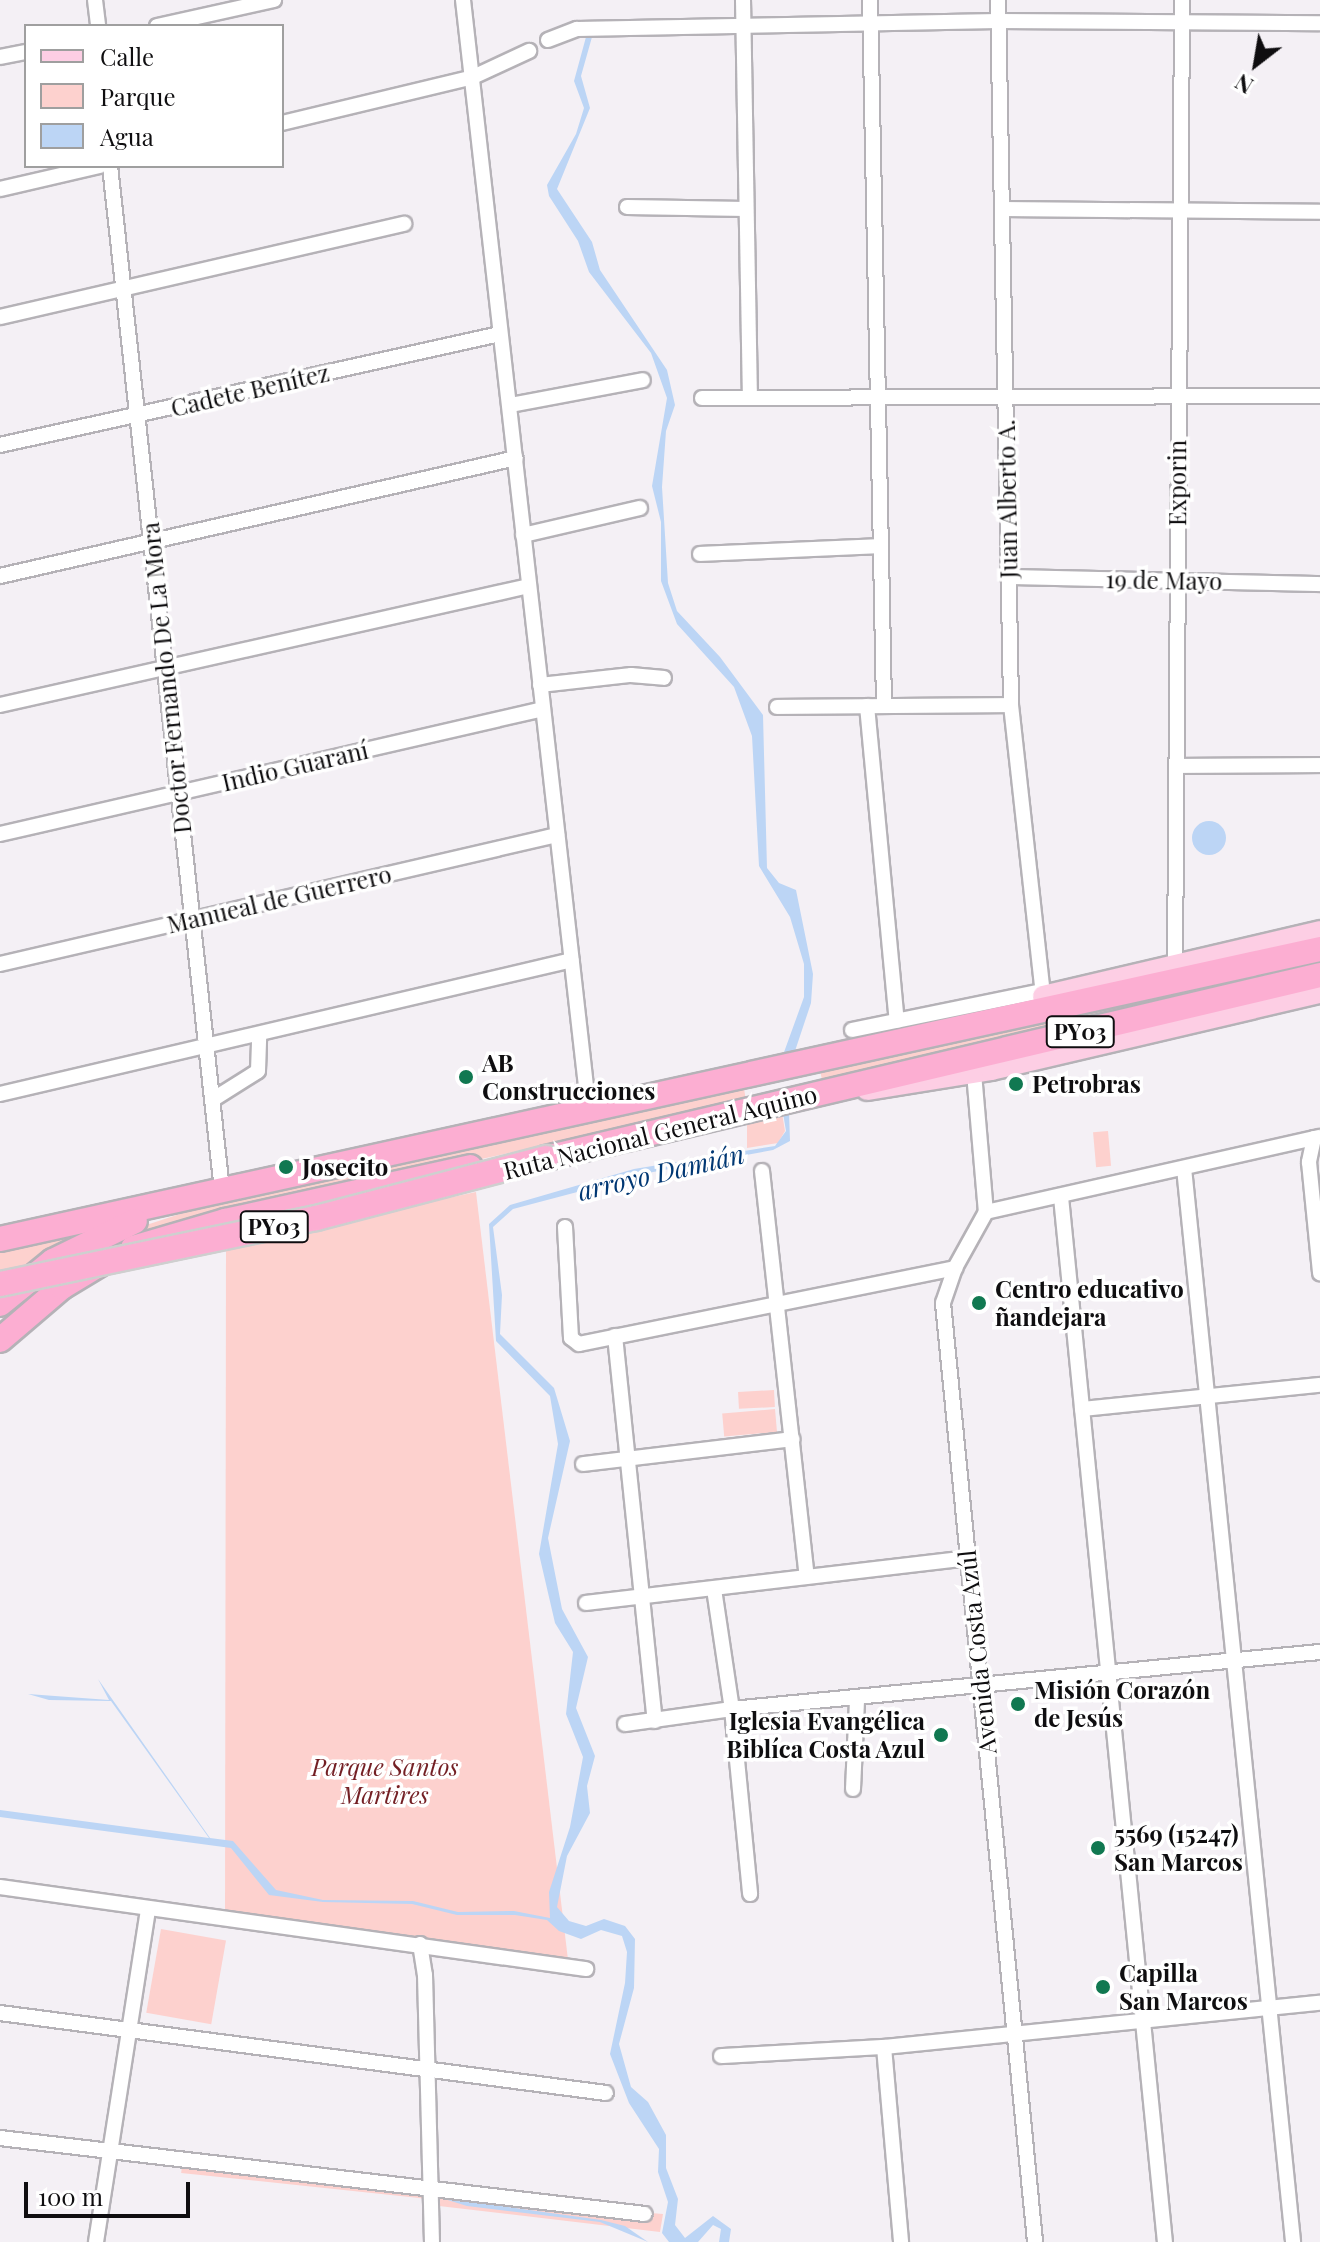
<!DOCTYPE html>
<html>
<head>
<meta charset="utf-8">
<style>
  body { margin:0 }
  #map { position:relative; width:1320px; height:2242px; overflow:hidden; background:#f4f0f5; font-family:"Playfair Display",serif }
  div>[style] { position:absolute }
  .green>* { inset:0; background:#fdd1ce; transform-origin:0 0 }
  .water>* { inset:0; background:#bcd5f5 }
  .round { border-radius:50% }
  .roads { filter:drop-shadow(2px 0 #b5b2b7) drop-shadow(-2px 0 #b5b2b7) drop-shadow(0 2px #b5b2b7) drop-shadow(0 -2px #b5b2b7) }
  .minor>* { height:14px; margin:-7px; padding:0 7px; transform-origin:7px; border-radius:7px; background:#fff }
  .primary>* { height:20px; margin:-10px; padding:0 10px; transform-origin:10px; border-radius:10px; background:#fdcee4 }
  .motorway>* { height:24px; margin:-12px; padding:0 12px; transform-origin:12px; border-radius:12px; background:#fcaed2 }
  .bridges { filter:drop-shadow(2px 0 #cfcfcf) drop-shadow(-2px 0 #cfcfcf) drop-shadow(0 2px #cfcfcf) drop-shadow(0 -2px #cfcfcf) }
  .motorway-bridge>* { height:24px; margin:-12px; padding:0 12px; transform-origin:12px; border-radius:12px; background:#fcaed2 }
  .dots>* { width:22px; height:22px; translate:-50% -50%; box-sizing:border-box; border:4px solid #fff; border-radius:50% }
  span { translate:-50% -50%; white-space:nowrap; text-align:center; line-height:1.15; -webkit-text-stroke:7px #fff; paint-order:stroke }
  .shield-label span { padding:2px 6px; background:#fff; border:2px solid; border-radius:6px; -webkit-text-stroke-width:0 }
  .shield-label { font-size:22px; color:#0f0e10; font-weight:700 }
  .street-label { font-size:24px; color:#0f0e10 }
  .poi-label { font-size:24px; color:#0f0e10; font-weight:700 }
  .left { translate:0 -50%; text-align:left }
  .right { translate:-100% -50%; text-align:right }
  .park-label { font-size:24px; color:#731f24; font-style:italic }
  .water-label { font-size:26px; color:#003773; font-style:italic }
  .legend { position:absolute; left:24px; top:24px; width:260px; height:144px; box-sizing:border-box; background:#fff; border:2px solid #9f9f9f; margin:0; padding:10px 14px; list-style:none; font-size:24px; color:#0f0e10 }
  .legend li { display:flex; align-items:center; gap:16px; height:40px }
  .legend b { width:40px; border:2px solid #9f9f9f }
  .north { position:absolute; left:1216px; top:24px; width:80px; height:80px; -webkit-text-stroke:6px #fff; paint-order:stroke; rotate:211deg; font-size:22px; font-weight:700; line-height:32px; text-align:center; color:#0f0e10 }
  .north::after { content:''; display:block; margin:auto; width:28px; height:36px; background:#0f0e10; clip-path:polygon(50% 0,100% 100%,50% 72%,0 100%) }
  .scale { position:absolute; left:24px; top:2182px; width:166px; height:36px; box-sizing:border-box; border:4px solid #0f0e10; border-top:0; padding-left:10px; font-size:24px; line-height:28px; white-space:nowrap; color:#0f0e10; -webkit-text-stroke:6px #fff; paint-order:stroke }
</style>
</head>
<body>
<div id="map">
  <div class="green">
    <div style="clip-path:polygon(1320px 954px,1320px 968px,823px 1085px,819px 1065px)"></div>
    <div style="clip-path:polygon(743px 1082px,746px 1101px,225px 1215px,65px 1261px,122px 1233px,192px 1210px)"></div>
    <div style="clip-path:polygon(782px 1113px,785px 1131px,778px 1143px,747px 1148px,747px 1122px)"></div>
    <div style="left:1108px;top:1131px;width:35px;height:15px;rotate:85deg"></div>
    <div style="clip-path:polygon(476px 1192px,569px 1968px,225px 1919px,226px 1246px)"></div>
    <div style="clip-path:polygon(106px 1222px,35px 1265px,0 1275px,0 1244px)"></div>
    <div style="left:774px;top:1390px;width:17px;height:36px;rotate:87deg"></div>
    <div style="left:775px;top:1409px;width:23px;height:53px;rotate:85deg"></div>
    <div style="left:161px;top:1929px;width:66px;height:85px;rotate:10deg"></div>
    <div style="left:182px;top:2165px;width:244px;height:8px;rotate:6deg"></div>
    <div style="clip-path:polygon(436px 2196px,651px 2213px,663px 2214px,660px 2232px,439px 2206px)"></div>
  </div>
  <div class="water">
    <div style="clip-path:polygon(586px 37px,592px 37px,581px 76px,590px 108px,557px 189px,592px 242px,600px 270px,667px 370px,675px 405px,666px 431px,662px 487px,668px 583px,677px 611px,720px 657px,763px 715px,767px 868px,779px 883px,796px 890px,813px 974px,811px 1003px,795px 1051px,783px 1055px,804px 997px,804px 964px,790px 917px,759px 866px,752px 736px,734px 687px,677px 624px,661px 581px,661px 522px,652px 486px,667px 398px,651px 353px,589px 272px,578px 241px,549px 196px,547px 185px,576px 134px,584px 108px,574px 81px)"></div>
    <div class="round" style="left:1192px;top:821px;width:34px;height:34px"></div>
    <div style="clip-path:polygon(789px 1112px,790px 1141px,773px 1150px,653px 1172px,513px 1209px,493px 1227px,502px 1295px,500px 1334px,554px 1388px,570px 1441px,548px 1538px,562px 1609px,588px 1657px,576px 1708px,595px 1756px,587px 1786px,590px 1813px,567px 1856px,557px 1907px,569px 1921px,586px 1926px,604px 1919px,625px 1926px,635px 1939px,634px 1988px,619px 2044px,631px 2087px,648px 2102px,666px 2135px,666px 2168px,678px 2199px,675px 2225px,685px 2238px,713px 2216px,731px 2229px,729px 2242px,719px 2242px,721px 2229px,713px 2225px,698px 2242px,669px 2242px,662px 2233px,668px 2202px,658px 2172px,659px 2149px,629px 2103px,610px 2054px,625px 1983px,627px 1952px,622px 1936px,601px 1930px,581px 1939px,559px 1931px,547px 1920px,515px 1915px,457px 1915px,412px 1904px,323px 1902px,269px 1895px,231px 1848px,0 1817px,0 1810px,209px 1838px,111px 1701px,49px 1700px,28px 1694px,109px 1700px,98px 1679px,210px 1838px,233px 1841px,276px 1890px,323px 1900px,413px 1901px,458px 1912px,514px 1911px,550px 1918px,549px 1892px,570px 1827px,583px 1757px,566px 1714px,573px 1652px,555px 1623px,539px 1554px,558px 1444px,550px 1396px,496px 1341px,489px 1224px,510px 1205px,634px 1169px,775px 1146px,786px 1131px,783px 1113px)"></div>
    <div style="clip-path:polygon(438px 2197px,601px 2220px,625px 2226px,648px 2242px,600px 2222px,467px 2206px)"></div>
  </div>
  <div class="roads">
    <div class="minor">
      <div style="left:95px;top:0;width:26px;rotate:83deg"></div>
      <div style="left:463px;top:0;width:1119px;rotate:83.54deg"></div>
      <div style="left:743px;top:0;width:397px;rotate:89deg"></div>
      <div style="left:870px;top:0;width:706px;rotate:88.86deg"></div>
      <div style="left:998px;top:0;width:705px;rotate:88.94deg"></div>
      <div style="left:1011px;top:705px;width:293px;rotate:83.7deg"></div>
      <div style="left:157px;top:26px;width:120px;rotate:-12.5deg"></div>
      <div style="left:548px;top:40px;width:31px;rotate:-21deg"></div>
      <div style="left:577px;top:29px;width:421px;rotate:-1.1deg"></div>
      <div style="left:998px;top:21px;width:322px;rotate:0.4deg"></div>
      <div style="left:0;top:57px;width:26px;rotate:-11deg"></div>
      <div style="left:282px;top:123px;width:196px;rotate:-13.5deg"></div>
      <div style="left:473px;top:77px;width:62px;rotate:-24.9deg"></div>
      <div style="left:110px;top:166px;width:1031px;rotate:83.76deg"></div>
      <div style="left:0;top:189px;width:103px;rotate:-13deg"></div>
      <div style="left:627px;top:207px;width:119px;rotate:1deg"></div>
      <div style="left:1002px;top:209px;width:318px;rotate:0.5deg"></div>
      <div style="left:0;top:317px;width:415px;rotate:-13deg"></div>
      <div style="left:702px;top:398px;width:618px;rotate:-0.19deg"></div>
      <div style="left:510px;top:405px;width:135px;rotate:-10.6deg"></div>
      <div style="left:0;top:445px;width:512px;rotate:-12.52deg"></div>
      <div style="left:523px;top:535px;width:120px;rotate:-13deg"></div>
      <div style="left:700px;top:554px;width:181px;rotate:-2.5deg"></div>
      <div style="left:0;top:576px;width:529px;rotate:-12.88deg"></div>
      <div style="left:1008px;top:577px;width:312px;rotate:1.3deg"></div>
      <div style="left:540px;top:685px;width:92px;rotate:-6.3deg"></div>
      <div style="left:631px;top:675px;width:33px;rotate:5deg"></div>
      <div style="left:0;top:705px;width:542px;rotate:-12.68deg"></div>
      <div style="left:867px;top:706px;width:316px;rotate:84.6deg"></div>
      <div style="left:777px;top:707px;width:234px;rotate:-0.5deg"></div>
      <div style="left:1177px;top:766px;width:143px;rotate:-0.4deg"></div>
      <div style="left:0;top:834px;width:557px;rotate:-12.96deg"></div>
      <div style="left:0;top:964px;width:572px;rotate:-13.04deg"></div>
      <div style="left:1175px;top:966px;width:966px;rotate:-89.58deg"></div>
      <div style="left:852px;top:1030px;width:194px;rotate:-11.6deg"></div>
      <div style="left:974px;top:1073px;width:140px;rotate:85.1deg"></div>
      <div style="left:986px;top:1212px;width:64px;rotate:119deg"></div>
      <div style="left:955px;top:1268px;width:37px;rotate:109deg"></div>
      <div style="left:943px;top:1303px;width:943px;rotate:84.4deg"></div>
      <div style="left:0;top:1094px;width:587px;rotate:-13.18deg"></div>
      <div style="left:212px;top:1100px;width:54px;rotate:-32.2deg"></div>
      <div style="left:258px;top:1071px;width:36px;rotate:-88deg"></div>
      <div style="left:1314px;top:1138px;width:25px;rotate:102deg"></div>
      <div style="left:1309px;top:1162px;width:112px;rotate:84.3deg"></div>
      <div style="left:1184px;top:1168px;width:1080px;rotate:84.2deg"></div>
      <div style="left:762px;top:1171px;width:408px;rotate:83.7deg"></div>
      <div style="left:1061px;top:1197px;width:1050px;rotate:84.32deg"></div>
      <div style="left:986px;top:1212px;width:342px;rotate:-12.7deg"></div>
      <div style="left:565px;top:1227px;width:111px;rotate:86.9deg"></div>
      <div style="left:571px;top:1338px;width:10px;rotate:37deg"></div>
      <div style="left:579px;top:1344px;width:384px;rotate:-11.4deg"></div>
      <div style="left:615px;top:1336px;width:387px;rotate:84.1deg"></div>
      <div style="left:1082px;top:1409px;width:239px;rotate:-5.8deg"></div>
      <div style="left:583px;top:1464px;width:211px;rotate:-6.8deg"></div>
      <div style="left:714px;top:1589px;width:121px;rotate:81.5deg"></div>
      <div style="left:732px;top:1709px;width:186px;rotate:84.4deg"></div>
      <div style="left:586px;top:1603px;width:385px;rotate:-6.7deg"></div>
      <div style="left:625px;top:1724px;width:108px;rotate:-8deg"></div>
      <div style="left:732px;top:1709px;width:591px;rotate:-5.54deg"></div>
      <div style="left:853px;top:1789px;width:89px;rotate:-87.4deg"></div>
      <div style="left:0;top:1887px;width:592px;rotate:7.97deg"></div>
      <div style="left:420px;top:1944px;width:31px;rotate:81deg"></div>
      <div style="left:425px;top:1975px;width:267px;rotate:88.5deg"></div>
      <div style="left:0;top:2013px;width:611px;rotate:7.52deg"></div>
      <div style="left:884px;top:2047px;width:196px;rotate:85deg"></div>
      <div style="left:721px;top:2056px;width:163px;rotate:-3.2deg"></div>
      <div style="left:884px;top:2047px;width:438px;rotate:-5.8deg"></div>
      <div style="left:0;top:2138px;width:649px;rotate:6.72deg"></div>
      <div style="left:96px;top:2242px;width:337px;rotate:-81.1deg"></div>
    </div>
    <div class="primary">
      <div style="left:1043px;top:996px;width:285px;rotate:-13.2deg"></div>
      <div style="left:867px;top:1090px;width:126px;rotate:-9.2deg"></div>
      <div style="left:991px;top:1070px;width:338px;rotate:-13.2deg"></div>
    </div>
    <div class="motorway">
      <div style="left:546px;top:1158px;width:795px;rotate:-13.3deg"></div>
      <div style="left:0;top:1239px;width:1351px;rotate:-12.39deg"></div>
      <div style="left:133px;top:1248px;width:96px;rotate:-16.4deg"></div>
      <div style="left:225px;top:1221px;width:251px;rotate:-12.4deg"></div>
      <div style="left:0;top:1304px;width:68px;rotate:-39.1deg"></div>
      <div style="left:53px;top:1261px;width:91px;rotate:-26deg"></div>
      <div style="left:0;top:1340px;width:82px;rotate:-40.5deg"></div>
      <div style="left:62px;top:1287px;width:44px;rotate:-31.2deg"></div>
    </div>
  </div>
  <div class="bridges">
    <div class="motorway-bridge">
      <div style="left:0;top:1284px;width:323px;rotate:-11.8deg"></div>
      <div style="left:316px;top:1218px;width:238px;rotate:-14.6deg"></div>
    </div>
  </div>
  <div class="dots">
    <div style="left:466px;top:1077px;background:#117851"></div>
    <div style="left:1016px;top:1084px;background:#117851"></div>
    <div style="left:286px;top:1167px;background:#117851"></div>
    <div style="left:979px;top:1303px;background:#117851"></div>
    <div style="left:1018px;top:1704px;background:#117851"></div>
    <div style="left:941px;top:1735px;background:#117851"></div>
    <div style="left:1098px;top:1848px;background:#117851"></div>
    <div style="left:1103px;top:1987px;background:#117851"></div>
  </div>
  <div class="shield-label">
    <span style="left:1080px;top:1032px">PY03</span>
    <span style="left:274px;top:1227px">PY03</span>
  </div>
  <div class="street-label">
    <span style="left:250px;top:390px;rotate:-13deg">Cadete Benítez</span>
    <span style="left:1177px;top:483px;rotate:-90deg">Exporin</span>
    <span style="left:1007px;top:499px;rotate:-91deg">Juan Alberto A.</span>
    <span style="left:1164px;top:580px;rotate:1deg">19 de Mayo</span>
    <span style="left:166px;top:678px;rotate:-96deg">Doctor Fernando De La Mora</span>
    <span style="left:295px;top:766px;rotate:-13deg">Indio Guaraní</span>
    <span style="left:279px;top:899px;rotate:-13deg">Manueal de Guerrero</span>
    <span style="left:660px;top:1132px;rotate:-14deg">Ruta Nacional General Aquino</span>
    <span style="left:977px;top:1652px;rotate:-96deg">Avenida Costa Azúl</span>
  </div>
  <div class="poi-label">
    <span class="left" style="left:482px;top:1077px">AB<br>Construcciones</span>
    <span class="left" style="left:1032px;top:1084px">Petrobras</span>
    <span class="left" style="left:302px;top:1167px">Josecito</span>
    <span class="left" style="left:995px;top:1303px">Centro educativo<br>ñandejara</span>
    <span class="left" style="left:1034px;top:1704px">Misión Corazón<br>de Jesús</span>
    <span class="right" style="left:925px;top:1735px">Iglesia Evangélica<br>Biblíca Costa Azul</span>
    <span class="left" style="left:1114px;top:1848px">5569 (15247)<br>San Marcos</span>
    <span class="left" style="left:1119px;top:1987px">Capilla<br>San Marcos</span>
  </div>
  <div class="park-label">
    <span style="left:385px;top:1781px">Parque Santos<br>Martires</span>
  </div>
  <div class="water-label">
    <span style="left:661px;top:1172px;rotate:-13deg">arroyo Damián</span>
  </div>
  <ul class="legend">
  <li><b style="height:10px;background:#fdcee4"></b>Calle</li>
  <li><b style="height:22px;background:#fdd1ce"></b>Parque</li>
  <li><b style="height:22px;background:#bcd5f5"></b>Agua</li>
  </ul>
  <div class="north">N</div>
  <div class="scale">100 m</div>
</div>
</body>
</html>
